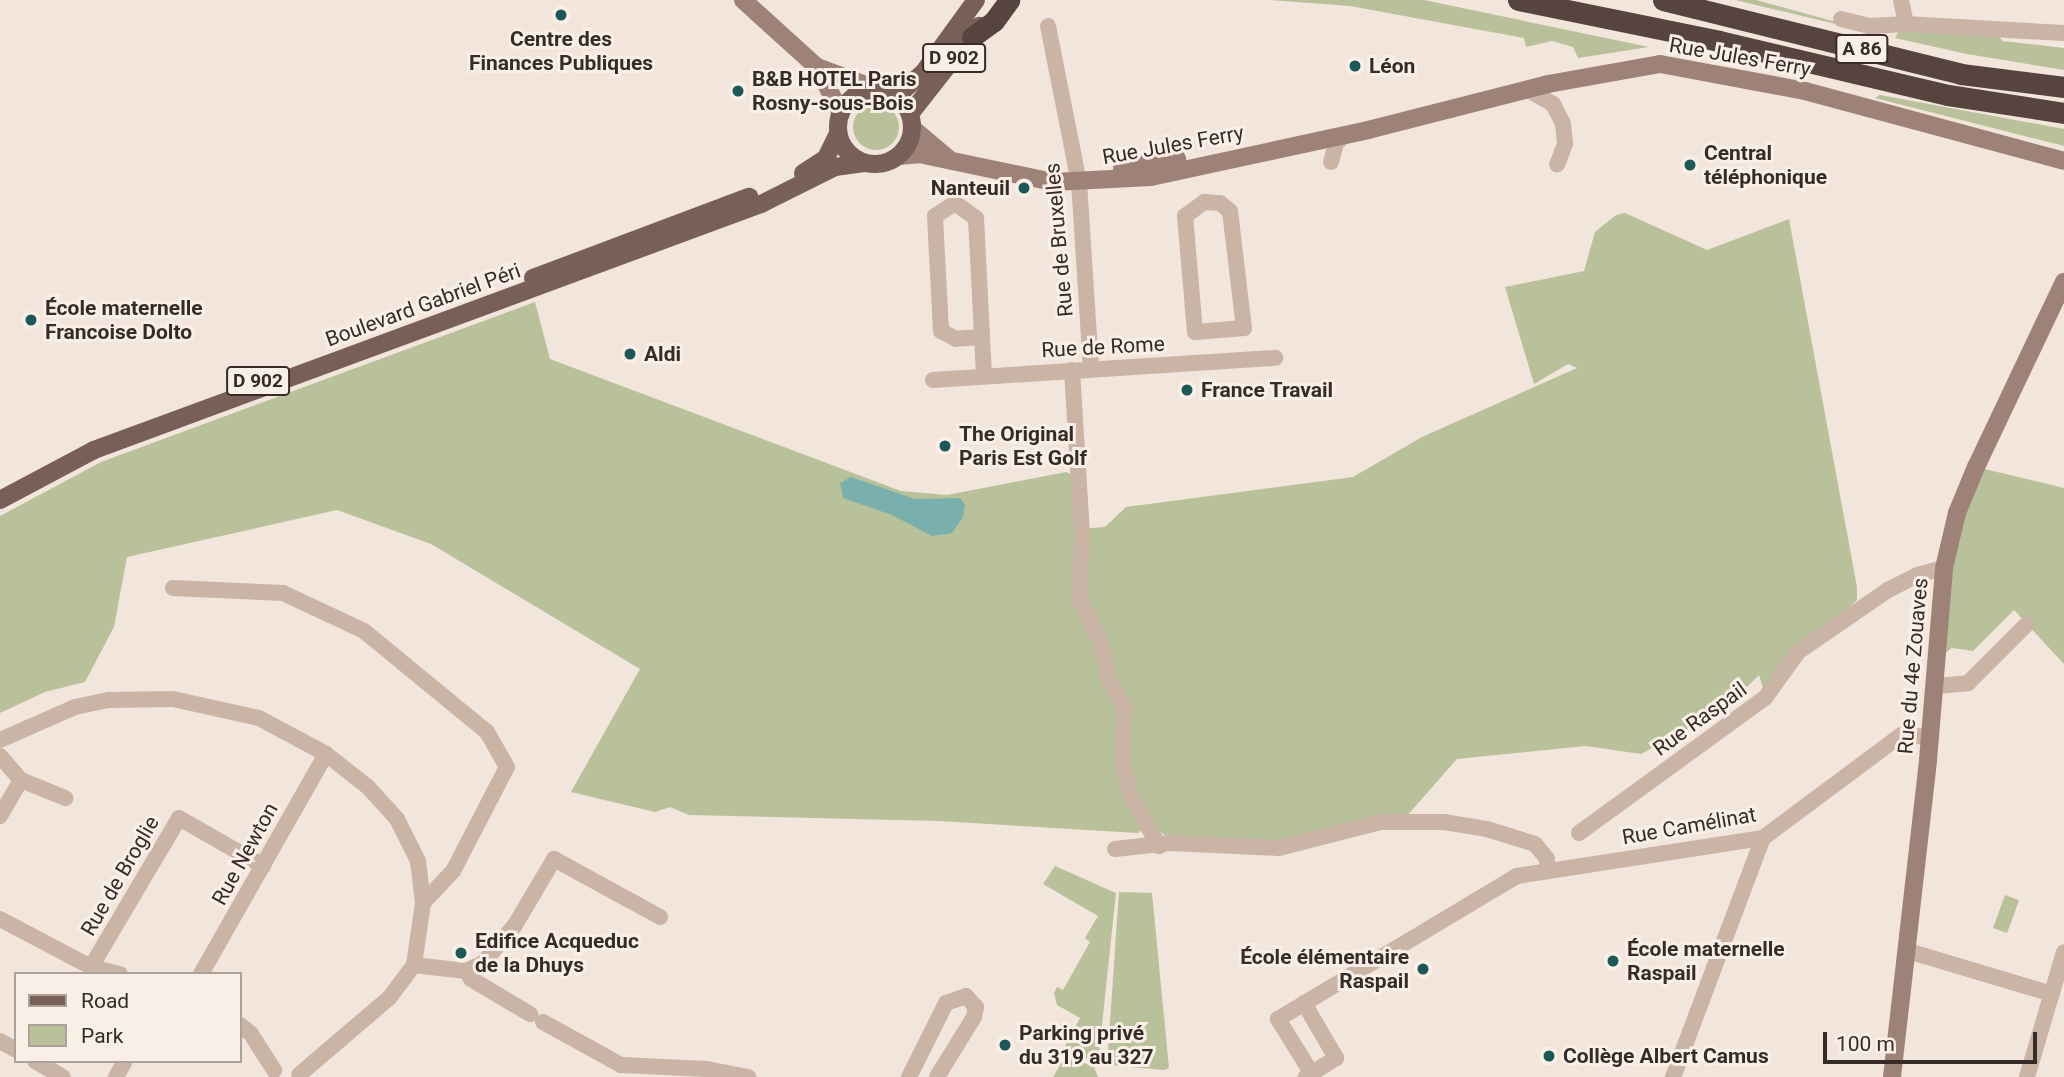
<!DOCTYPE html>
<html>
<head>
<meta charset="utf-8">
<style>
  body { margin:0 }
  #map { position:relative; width:2064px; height:1077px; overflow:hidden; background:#f2e5db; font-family:Roboto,sans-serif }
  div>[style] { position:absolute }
  .green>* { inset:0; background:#b8c19a; transform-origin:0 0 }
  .round { border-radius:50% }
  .water>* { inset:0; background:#79afad }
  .street>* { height:16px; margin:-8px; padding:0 8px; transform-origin:8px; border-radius:8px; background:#cab4a6 }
  .secondary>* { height:18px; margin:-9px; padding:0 9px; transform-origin:9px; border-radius:9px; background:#9e8278 }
  .primary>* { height:18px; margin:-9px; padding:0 9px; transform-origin:9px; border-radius:9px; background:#786058 }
  .primary>.ring { margin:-9px; padding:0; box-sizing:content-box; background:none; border:18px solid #786058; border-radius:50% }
  .highway>* { height:21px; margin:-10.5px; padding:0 10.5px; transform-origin:10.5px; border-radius:10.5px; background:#57443e }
  .dots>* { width:19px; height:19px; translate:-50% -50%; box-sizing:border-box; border:4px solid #faefe7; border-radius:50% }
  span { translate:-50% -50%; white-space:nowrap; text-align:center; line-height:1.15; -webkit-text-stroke:6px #faefe7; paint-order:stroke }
  .shield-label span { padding:2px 5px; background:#faefe7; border:2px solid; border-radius:5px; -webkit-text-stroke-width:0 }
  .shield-label { font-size:19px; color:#362b27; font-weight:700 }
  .poi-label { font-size:21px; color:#362b27; font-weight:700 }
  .left { translate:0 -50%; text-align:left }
  .right { translate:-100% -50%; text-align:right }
  .street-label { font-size:21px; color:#362b27 }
  .legend { position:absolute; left:14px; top:972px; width:228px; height:91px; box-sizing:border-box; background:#faefe7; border:2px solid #aca19a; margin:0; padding:9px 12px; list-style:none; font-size:21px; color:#362b27 }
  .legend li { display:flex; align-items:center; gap:14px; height:35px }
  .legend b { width:35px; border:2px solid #aca19a }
  .scale { position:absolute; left:1823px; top:1032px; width:214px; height:32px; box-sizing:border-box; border:4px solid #362b27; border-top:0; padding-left:9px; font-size:21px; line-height:24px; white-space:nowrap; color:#362b27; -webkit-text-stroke:5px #faefe7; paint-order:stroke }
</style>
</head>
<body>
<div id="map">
  <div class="green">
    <div style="clip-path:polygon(1269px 0,1424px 0,1649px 47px,1578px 58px,1573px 47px,1552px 41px,1526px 47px,1524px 38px,1350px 6px)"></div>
    <div style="clip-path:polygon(1735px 0,1756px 0,1895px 38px,1898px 32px,1995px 33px,2003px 41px,2064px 48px,2064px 70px,1967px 54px,1895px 38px)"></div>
    <div style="clip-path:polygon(1880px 95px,2064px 129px,2064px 146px,1875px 98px)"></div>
    <div class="round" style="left:853px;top:104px;width:46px;height:46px"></div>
    <div style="clip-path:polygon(1625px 213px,1707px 250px,1789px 219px,1857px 587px,1857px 600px,1763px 688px,1759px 675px,1725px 709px,1641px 754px,1586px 746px,1457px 759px,1405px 818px,1300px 842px,1166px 836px,1151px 826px,1137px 833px,939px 821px,689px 815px,670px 807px,655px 812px,571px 792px,640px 669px,431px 544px,337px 510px,127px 557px,114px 627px,85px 682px,45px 692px,0 713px,0 516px,101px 462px,535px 302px,550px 359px,901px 491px,947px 495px,1066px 472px,1071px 474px,1077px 529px,1105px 527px,1126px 507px,1353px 477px,1422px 437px,1577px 368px,1568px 364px,1534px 384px,1505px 287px,1584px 271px,1595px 232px,1616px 215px)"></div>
    <div style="clip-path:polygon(1976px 467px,2064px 488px,2064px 664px,2014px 610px,1973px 651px,1952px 648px,1937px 659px,1944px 568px)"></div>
    <div style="clip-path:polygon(1055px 866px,1116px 893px,1098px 1063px,1063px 1050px,1080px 1018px,1057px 1005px,1054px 993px,1057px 987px,1063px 990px,1090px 942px,1085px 938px,1098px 916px,1043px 884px)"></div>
    <div style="clip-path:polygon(1119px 892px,1152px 893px,1169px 1068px,1164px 1070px,1107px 1065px)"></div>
    <div style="left:2005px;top:895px;width:15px;height:35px;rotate:20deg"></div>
    <div style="clip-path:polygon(1066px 1055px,1094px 1067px,1098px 1077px,1053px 1077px)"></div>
  </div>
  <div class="water">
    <div style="clip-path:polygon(851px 477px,915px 499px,960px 498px,965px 505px,963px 517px,952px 533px,932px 536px,892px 515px,843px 498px,840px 483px)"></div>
  </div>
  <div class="street">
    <div style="left:1901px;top:0;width:25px;rotate:78deg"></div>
    <div style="left:1906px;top:24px;width:158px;rotate:3.3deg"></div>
    <div style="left:1841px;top:19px;width:29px;rotate:14deg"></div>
    <div style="left:1869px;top:26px;width:37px;rotate:-3deg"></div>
    <div style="left:1048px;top:26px;width:159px;rotate:78.8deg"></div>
    <div style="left:1079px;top:182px;width:187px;rotate:86.3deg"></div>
    <div style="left:1526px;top:89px;width:31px;rotate:29deg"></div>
    <div style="left:1553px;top:104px;width:22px;rotate:63deg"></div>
    <div style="left:1563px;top:124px;width:20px;rotate:84deg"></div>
    <div style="left:1565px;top:144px;width:22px;rotate:111deg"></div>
    <div style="left:1331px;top:162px;width:20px;rotate:-75deg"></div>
    <div style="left:1336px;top:143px;width:12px;rotate:-42deg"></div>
    <div style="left:1204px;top:202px;width:16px;rotate:4deg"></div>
    <div style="left:1220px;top:203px;width:13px;rotate:39deg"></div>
    <div style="left:1230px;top:211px;width:118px;rotate:83.2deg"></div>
    <div style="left:1244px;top:328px;width:49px;rotate:175.3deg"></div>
    <div style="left:1195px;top:332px;width:116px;rotate:-94.9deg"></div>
    <div style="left:1185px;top:216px;width:24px;rotate:-36deg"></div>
    <div style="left:982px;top:337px;width:26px;rotate:176deg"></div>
    <div style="left:956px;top:339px;width:17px;rotate:-152deg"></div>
    <div style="left:941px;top:331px;width:115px;rotate:-93deg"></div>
    <div style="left:935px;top:216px;width:24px;rotate:-33deg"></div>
    <div style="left:955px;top:203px;width:26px;rotate:36deg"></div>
    <div style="left:976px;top:218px;width:119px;rotate:87.1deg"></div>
    <div style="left:982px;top:337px;width:39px;rotate:87deg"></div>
    <div style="left:1072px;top:370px;width:165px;rotate:86.5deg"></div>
    <div style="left:1082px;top:535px;width:66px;rotate:91.7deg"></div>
    <div style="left:1080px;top:601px;width:47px;rotate:63.4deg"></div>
    <div style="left:1101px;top:643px;width:39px;rotate:78deg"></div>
    <div style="left:1109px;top:681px;width:31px;rotate:59deg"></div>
    <div style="left:1125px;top:708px;width:50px;rotate:93.4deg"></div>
    <div style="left:1122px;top:758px;width:38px;rotate:78deg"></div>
    <div style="left:1130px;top:795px;width:59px;rotate:60.4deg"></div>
    <div style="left:933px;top:380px;width:343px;rotate:-3.7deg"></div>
    <div style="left:173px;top:588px;width:110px;rotate:2.6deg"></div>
    <div style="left:283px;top:593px;width:89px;rotate:25.1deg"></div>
    <div style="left:364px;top:631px;width:159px;rotate:39.4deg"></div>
    <div style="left:487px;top:732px;width:40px;rotate:60.3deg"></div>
    <div style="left:507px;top:767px;width:117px;rotate:117.4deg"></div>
    <div style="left:453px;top:871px;width:44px;rotate:133.2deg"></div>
    <div style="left:1936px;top:686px;width:32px;rotate:-5deg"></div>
    <div style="left:1968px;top:683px;width:83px;rotate:-45deg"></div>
    <div style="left:0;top:740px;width:82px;rotate:-23.7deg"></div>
    <div style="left:75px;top:707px;width:35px;rotate:-12deg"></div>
    <div style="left:109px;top:700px;width:64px;rotate:-0.9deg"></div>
    <div style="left:173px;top:699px;width:88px;rotate:12.5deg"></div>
    <div style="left:259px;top:718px;width:76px;rotate:28.2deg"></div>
    <div style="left:326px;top:754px;width:53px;rotate:38.2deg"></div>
    <div style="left:368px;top:787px;width:43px;rotate:47.8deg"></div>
    <div style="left:397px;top:819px;width:47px;rotate:63.4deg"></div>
    <div style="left:418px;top:861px;width:42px;rotate:83.2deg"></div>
    <div style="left:423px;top:903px;width:63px;rotate:98.3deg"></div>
    <div style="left:414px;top:965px;width:41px;rotate:127.1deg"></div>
    <div style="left:389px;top:998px;width:118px;rotate:139.5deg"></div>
    <div style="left:0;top:756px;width:32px;rotate:49deg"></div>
    <div style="left:21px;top:780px;width:42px;rotate:120.3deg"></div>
    <div style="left:21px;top:780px;width:48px;rotate:22.2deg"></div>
    <div style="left:1579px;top:833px;width:230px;rotate:-36deg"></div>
    <div style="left:1765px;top:698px;width:57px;rotate:-54.3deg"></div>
    <div style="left:1798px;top:652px;width:109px;rotate:-34.6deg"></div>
    <div style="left:1888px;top:590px;width:33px;rotate:-27deg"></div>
    <div style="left:1917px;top:575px;width:28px;rotate:-15deg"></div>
    <div style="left:1115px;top:849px;width:55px;rotate:-6.2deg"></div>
    <div style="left:1170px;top:843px;width:109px;rotate:2.6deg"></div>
    <div style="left:1279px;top:848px;width:105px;rotate:-14.3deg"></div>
    <div style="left:1381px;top:822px;width:63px"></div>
    <div style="left:1444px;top:822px;width:44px;rotate:9.2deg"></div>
    <div style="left:1487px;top:829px;width:50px;rotate:17.4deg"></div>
    <div style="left:1535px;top:844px;width:19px;rotate:51deg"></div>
    <div style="left:1547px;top:859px;width:11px;rotate:90deg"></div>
    <div style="left:0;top:919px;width:103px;rotate:27.8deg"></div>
    <div style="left:91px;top:967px;width:30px;rotate:14deg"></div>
    <div style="left:1908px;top:951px;width:150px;rotate:16.6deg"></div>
    <div style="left:414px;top:965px;width:52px;rotate:6.6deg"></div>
    <div style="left:466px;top:971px;width:19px;rotate:-25deg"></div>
    <div style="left:483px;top:963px;width:50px;rotate:-49.9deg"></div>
    <div style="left:515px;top:925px;width:77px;rotate:-59.4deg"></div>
    <div style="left:554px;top:859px;width:121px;rotate:28.7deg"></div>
    <div style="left:91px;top:967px;width:173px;rotate:-59.4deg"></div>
    <div style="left:179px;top:818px;width:97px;rotate:29.7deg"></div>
    <div style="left:466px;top:971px;width:9px;rotate:58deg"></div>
    <div style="left:471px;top:979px;width:69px;rotate:30.7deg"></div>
    <div style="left:201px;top:974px;width:253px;rotate:-60.4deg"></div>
    <div style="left:1304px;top:1003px;width:64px;rotate:59.8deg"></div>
    <div style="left:1336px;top:1058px;width:36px;rotate:148deg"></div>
    <div style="left:543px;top:1022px;width:89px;rotate:28.9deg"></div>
    <div style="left:621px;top:1065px;width:86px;rotate:2.7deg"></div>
    <div style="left:707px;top:1069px;width:42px;rotate:11deg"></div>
    <div style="left:240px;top:1025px;width:14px;rotate:39deg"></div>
    <div style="left:251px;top:1034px;width:43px;rotate:57.4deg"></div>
    <div style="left:0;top:1041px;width:18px;rotate:29deg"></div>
    <div style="left:35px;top:1061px;width:32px;rotate:30deg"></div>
    <div style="left:1312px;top:1074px;width:65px;rotate:-121.7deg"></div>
    <div style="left:1278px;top:1019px;width:279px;rotate:-30.9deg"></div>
    <div style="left:1517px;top:876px;width:249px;rotate:-8.8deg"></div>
    <div style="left:1763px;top:838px;width:172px;rotate:-36.7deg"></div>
    <div style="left:1901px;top:735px;width:30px;rotate:4deg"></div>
    <div style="left:116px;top:1077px;width:18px;rotate:-61deg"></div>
    <div style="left:909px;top:1077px;width:83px;rotate:-63.4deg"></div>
    <div style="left:946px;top:1003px;width:21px;rotate:-19deg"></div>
    <div style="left:966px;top:996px;width:15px;rotate:48deg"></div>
    <div style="left:976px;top:1007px;width:10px;rotate:101deg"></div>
    <div style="left:974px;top:1017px;width:70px;rotate:121.7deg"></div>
    <div style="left:1673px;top:1077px;width:255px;rotate:-69.4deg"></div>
    <div style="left:2027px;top:1077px;width:130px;rotate:-73.5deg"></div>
  </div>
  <div class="secondary">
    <div style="left:743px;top:0;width:100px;rotate:42.2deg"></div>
    <div style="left:817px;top:67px;width:66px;rotate:20.4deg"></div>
    <div style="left:817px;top:67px;width:52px;rotate:62.4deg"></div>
    <div style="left:912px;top:128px;width:48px;rotate:40deg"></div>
    <div style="left:898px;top:156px;width:21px;rotate:-5deg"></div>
    <div style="left:919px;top:154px;width:137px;rotate:11.8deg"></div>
    <div style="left:1053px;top:182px;width:98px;rotate:-2.9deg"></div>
    <div style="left:1151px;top:177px;width:222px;rotate:-12.2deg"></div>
    <div style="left:1368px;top:130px;width:186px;rotate:-14.3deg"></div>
    <div style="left:1548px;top:84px;width:114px;rotate:-10.1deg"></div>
    <div style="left:1660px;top:64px;width:147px;rotate:10.5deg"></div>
    <div style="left:1805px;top:91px;width:268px;rotate:15.1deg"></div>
    <div style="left:1122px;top:168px;width:56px;rotate:-9.3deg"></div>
    <div style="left:1892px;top:1077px;width:319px;rotate:-83.5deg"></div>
    <div style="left:1928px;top:760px;width:193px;rotate:-85.2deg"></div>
    <div style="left:1944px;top:568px;width:57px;rotate:-76.7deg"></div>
    <div style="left:1957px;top:513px;width:50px;rotate:-67.6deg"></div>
    <div style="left:1976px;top:467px;width:205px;rotate:-64.6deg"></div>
  </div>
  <div class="primary">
    <div class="ring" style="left:838px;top:90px;width:56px;height:56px"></div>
    <div style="left:896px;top:97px;width:36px;rotate:-42deg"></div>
    <div style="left:923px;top:73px;width:90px;rotate:-54deg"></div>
    <div style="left:910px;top:114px;width:112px;rotate:-51.9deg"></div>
    <div style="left:803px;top:173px;width:27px;rotate:-33deg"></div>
    <div style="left:826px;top:158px;width:28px;rotate:-64deg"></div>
    <div style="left:533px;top:278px;width:231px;rotate:-20.6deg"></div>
    <div style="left:0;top:500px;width:106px;rotate:-28deg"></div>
    <div style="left:94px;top:450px;width:711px;rotate:-20.24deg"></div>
    <div style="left:761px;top:204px;width:83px;rotate:-26.6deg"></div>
    <div style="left:835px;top:167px;width:29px;rotate:-8deg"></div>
  </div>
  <div class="highway">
    <div style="left:1518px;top:0;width:205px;rotate:11.5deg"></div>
    <div style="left:1719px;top:41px;width:235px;rotate:13.3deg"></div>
    <div style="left:1948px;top:95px;width:117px;rotate:8.8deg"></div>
    <div style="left:1663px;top:0;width:307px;rotate:13.9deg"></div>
    <div style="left:1961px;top:74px;width:104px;rotate:7.2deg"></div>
    <div style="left:972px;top:37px;width:27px;rotate:-36deg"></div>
    <div style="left:994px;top:21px;width:26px;rotate:-54deg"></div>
  </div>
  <div class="dots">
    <div style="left:561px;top:15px;background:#1c5857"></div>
    <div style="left:1355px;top:66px;background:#1c5857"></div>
    <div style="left:738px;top:91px;background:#1c5857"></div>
    <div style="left:1690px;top:165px;background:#1c5857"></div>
    <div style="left:1024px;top:188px;background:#1c5857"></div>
    <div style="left:31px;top:320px;background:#1c5857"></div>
    <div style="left:630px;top:354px;background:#1c5857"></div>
    <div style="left:1187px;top:390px;background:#1c5857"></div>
    <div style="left:945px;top:446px;background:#1c5857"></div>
    <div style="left:461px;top:953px;background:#1c5857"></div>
    <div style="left:1613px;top:961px;background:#1c5857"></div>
    <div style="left:1423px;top:969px;background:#1c5857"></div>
    <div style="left:1005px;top:1045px;background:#1c5857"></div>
    <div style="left:1549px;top:1056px;background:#1c5857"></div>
  </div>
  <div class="shield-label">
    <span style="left:1862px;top:49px">A 86</span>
    <span style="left:954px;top:58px">D 902</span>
    <span style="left:258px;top:381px">D 902</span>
  </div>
  <div class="poi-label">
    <span style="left:561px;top:51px">Centre des<br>Finances Publiques</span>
    <span class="left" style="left:1369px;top:66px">Léon</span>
    <span class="left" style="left:752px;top:91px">B&amp;B HOTEL Paris<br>Rosny-sous-Bois</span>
    <span class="left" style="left:1704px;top:165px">Central<br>téléphonique</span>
    <span class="right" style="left:1010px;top:188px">Nanteuil</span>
    <span class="left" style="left:45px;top:320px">École maternelle<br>Francoise Dolto</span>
    <span class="left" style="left:644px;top:354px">Aldi</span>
    <span class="left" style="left:1201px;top:390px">France Travail</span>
    <span class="left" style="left:959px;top:446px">The Original<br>Paris Est Golf</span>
    <span class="left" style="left:475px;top:953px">Edifice Acqueduc<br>de la Dhuys</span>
    <span class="left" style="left:1627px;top:961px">École maternelle<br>Raspail</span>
    <span class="right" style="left:1409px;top:969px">École élémentaire<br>Raspail</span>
    <span class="left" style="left:1019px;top:1045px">Parking privé<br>du 319 au 327</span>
    <span class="left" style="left:1563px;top:1056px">Collège Albert Camus</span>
  </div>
  <div class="street-label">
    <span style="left:1740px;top:57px;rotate:10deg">Rue Jules Ferry</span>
    <span style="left:1173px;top:145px;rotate:-10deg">Rue Jules Ferry</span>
    <span style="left:1059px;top:240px;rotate:-95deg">Rue de Bruxelles</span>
    <span style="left:423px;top:305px;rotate:-20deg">Boulevard Gabriel Péri</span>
    <span style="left:1103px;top:347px;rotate:-3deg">Rue de Rome</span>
    <span style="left:1913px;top:666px;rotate:-85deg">Rue du 4e Zouaves</span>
    <span style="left:1700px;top:719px;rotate:-36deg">Rue Raspail</span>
    <span style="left:1689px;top:826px;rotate:-10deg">Rue Camélinat</span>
    <span style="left:245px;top:854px;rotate:-61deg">Rue Newton</span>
    <span style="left:120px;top:876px;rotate:-60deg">Rue de Broglie</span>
  </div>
  <ul class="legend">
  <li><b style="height:9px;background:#786058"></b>Road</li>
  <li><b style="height:19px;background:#b8c19a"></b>Park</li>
  </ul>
  <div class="scale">100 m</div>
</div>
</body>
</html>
